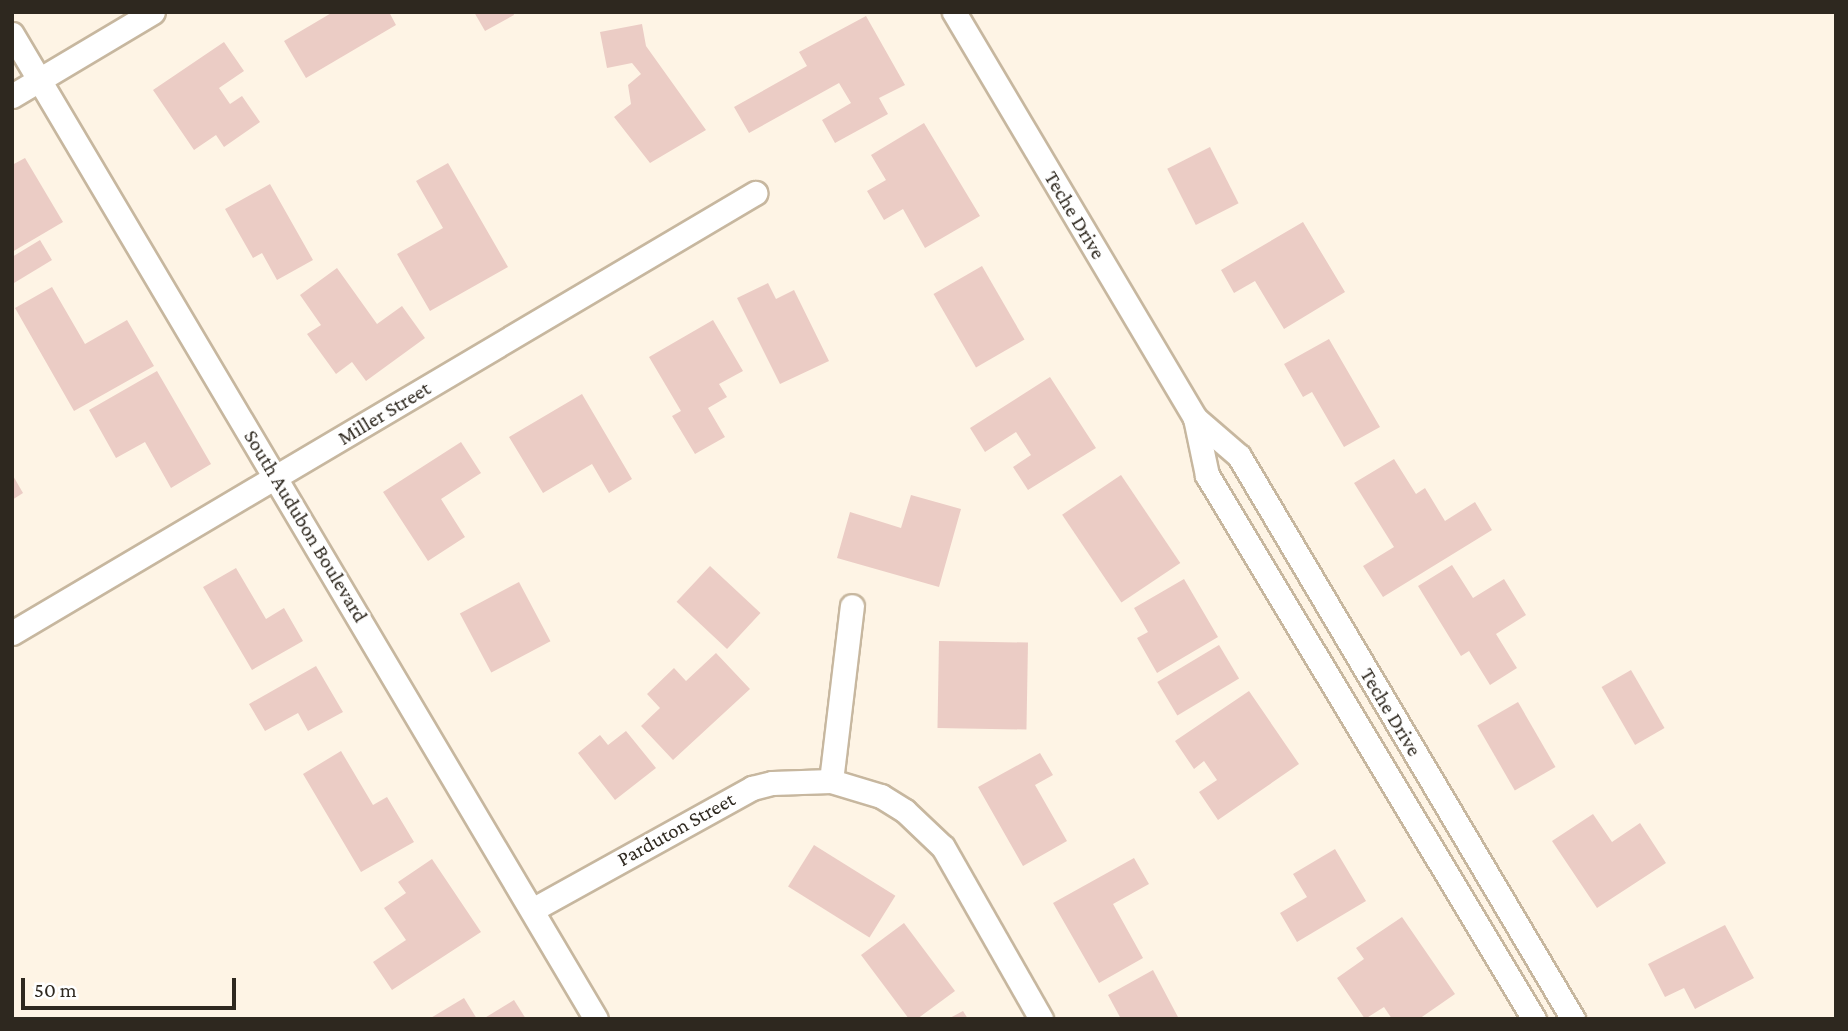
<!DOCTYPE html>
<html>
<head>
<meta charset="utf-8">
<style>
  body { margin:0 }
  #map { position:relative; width:1848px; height:1031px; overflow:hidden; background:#fef4e5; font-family:"Crimson Pro",serif }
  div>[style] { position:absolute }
  .building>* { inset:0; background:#ebccc5; transform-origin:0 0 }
  .roads { filter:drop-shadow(2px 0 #c7b79f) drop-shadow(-2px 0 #c7b79f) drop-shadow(0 2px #c7b79f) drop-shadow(0 -2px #c7b79f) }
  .minor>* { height:23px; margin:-11.5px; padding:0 11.5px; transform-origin:11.5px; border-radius:11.5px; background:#fff }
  span { translate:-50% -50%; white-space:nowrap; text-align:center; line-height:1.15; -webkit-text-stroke:5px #fff; paint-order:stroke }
  .street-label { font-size:21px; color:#2e281f }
  .frame { position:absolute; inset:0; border:14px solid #2e281f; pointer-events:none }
  .scale { position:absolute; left:21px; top:978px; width:215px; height:32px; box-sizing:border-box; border:4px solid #2e281f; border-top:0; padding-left:9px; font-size:21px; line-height:24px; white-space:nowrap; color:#2e281f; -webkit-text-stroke:5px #fff; paint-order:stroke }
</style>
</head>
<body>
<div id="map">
  <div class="building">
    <div style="clip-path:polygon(333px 12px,389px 12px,396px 25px,306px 78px,284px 41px)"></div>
    <div style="clip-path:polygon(474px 12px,513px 12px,514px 15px,485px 31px)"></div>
    <div style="clip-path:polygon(866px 16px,905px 85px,879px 98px,888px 114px,835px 143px,822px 120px,851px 103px,839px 83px,749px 133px,734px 107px,807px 66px,799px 52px)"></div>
    <div style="clip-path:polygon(642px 24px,646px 46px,706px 130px,650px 163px,614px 117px,631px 104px,628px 85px,641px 74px,632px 63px,607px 68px,600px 32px)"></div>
    <div style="clip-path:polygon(224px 42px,244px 71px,219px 88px,230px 104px,242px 96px,260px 122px,224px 147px,216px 135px,194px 150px,153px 90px)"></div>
    <div style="clip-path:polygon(924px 123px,980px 216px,925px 248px,903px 209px,884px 220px,867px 191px,886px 180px,871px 155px)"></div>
    <div style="left:1210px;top:147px;width:63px;height:48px;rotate:63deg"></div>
    <div style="clip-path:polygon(25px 158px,63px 222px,12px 252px,12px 165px)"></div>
    <div style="clip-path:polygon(448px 163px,508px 267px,430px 311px,397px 254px,443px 228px,416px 181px)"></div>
    <div style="clip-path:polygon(270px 184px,313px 260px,277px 280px,262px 253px,253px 258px,225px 209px)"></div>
    <div style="clip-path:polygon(1303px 222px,1345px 292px,1284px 329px,1255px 281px,1234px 293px,1221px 270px)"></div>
    <div style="clip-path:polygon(40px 240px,52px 260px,14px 283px,12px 257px)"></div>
    <div style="left:982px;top:266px;width:85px;height:56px;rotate:60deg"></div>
    <div style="clip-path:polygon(337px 268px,377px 324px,402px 306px,425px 338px,366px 381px,352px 362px,336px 374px,307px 334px,321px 325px,300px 295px)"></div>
    <div style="clip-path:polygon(768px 283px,776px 299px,794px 290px,829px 361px,780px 384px,737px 298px)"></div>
    <div style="clip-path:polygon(52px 287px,85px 344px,127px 320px,154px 366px,74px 411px,15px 308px)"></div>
    <div style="clip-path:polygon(713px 320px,743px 371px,719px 384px,727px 397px,708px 408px,725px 437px,695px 454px,672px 416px,681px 411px,649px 357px)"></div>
    <div style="clip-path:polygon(1329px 339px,1380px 427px,1344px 447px,1312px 392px,1303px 397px,1284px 364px)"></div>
    <div style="clip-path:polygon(157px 371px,211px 464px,171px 488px,145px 442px,116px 458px,89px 410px)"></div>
    <div style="clip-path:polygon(1050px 377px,1096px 448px,1028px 490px,1013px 467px,1031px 455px,1016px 432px,985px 452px,970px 428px)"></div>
    <div style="clip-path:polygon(582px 394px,632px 479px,609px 493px,592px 464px,543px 493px,509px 437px)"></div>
    <div style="clip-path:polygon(461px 442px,481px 473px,441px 499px,465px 537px,428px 561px,383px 492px)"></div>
    <div style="clip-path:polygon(1394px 459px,1416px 494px,1425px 488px,1445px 521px,1475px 502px,1492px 530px,1383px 597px,1363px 566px,1394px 547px,1354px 483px)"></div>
    <div style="clip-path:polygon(12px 474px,23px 493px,12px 500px)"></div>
    <div style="left:1121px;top:475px;width:106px;height:71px;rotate:56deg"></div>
    <div style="clip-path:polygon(911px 495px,961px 509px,939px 587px,837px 558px,850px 512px,901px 528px)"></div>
    <div style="clip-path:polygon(1452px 565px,1473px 598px,1504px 579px,1526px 615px,1496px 634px,1517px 668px,1490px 685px,1469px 651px,1461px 656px,1418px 586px)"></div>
    <div style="left:710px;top:566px;width:69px;height:49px;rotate:43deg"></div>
    <div style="clip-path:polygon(236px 568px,266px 619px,284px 608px,303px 641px,252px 670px,203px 587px)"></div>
    <div style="clip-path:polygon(1184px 579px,1218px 637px,1157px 673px,1137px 638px,1148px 632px,1134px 608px)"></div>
    <div style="left:519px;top:582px;width:67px;height:67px;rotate:62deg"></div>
    <div style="left:939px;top:641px;width:89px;height:87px;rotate:1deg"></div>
    <div style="left:1219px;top:645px;width:39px;height:72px;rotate:59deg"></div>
    <div style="clip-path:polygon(716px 653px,750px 689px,673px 760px,641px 726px,660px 708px,647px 694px,674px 668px,686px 681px)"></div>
    <div style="clip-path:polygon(316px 666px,343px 712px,308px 731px,298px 713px,265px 731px,249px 704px)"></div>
    <div style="left:1631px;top:670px;width:67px;height:34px;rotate:60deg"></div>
    <div style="clip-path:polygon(1249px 691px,1299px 764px,1218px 820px,1199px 792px,1217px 780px,1204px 761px,1194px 769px,1175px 741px)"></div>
    <div style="left:1518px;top:702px;width:75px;height:47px;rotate:60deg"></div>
    <div style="clip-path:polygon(626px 731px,656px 768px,615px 800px,578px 753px,600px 735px,608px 745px)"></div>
    <div style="clip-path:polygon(341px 751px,373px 805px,387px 797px,414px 842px,361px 872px,303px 774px)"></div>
    <div style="clip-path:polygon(1040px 753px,1053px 775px,1035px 785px,1067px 841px,1023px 866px,978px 787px)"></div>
    <div style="clip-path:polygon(1593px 814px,1612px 842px,1640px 823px,1666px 863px,1597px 908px,1552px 841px)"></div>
    <div style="left:814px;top:845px;width:96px;height:49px;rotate:32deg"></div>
    <div style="clip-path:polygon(1335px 849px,1366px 901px,1297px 942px,1280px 913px,1307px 897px,1293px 874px)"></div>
    <div style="clip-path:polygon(1134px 858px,1149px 884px,1113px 904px,1143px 958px,1099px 983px,1053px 903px)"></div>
    <div style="clip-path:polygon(432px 859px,481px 932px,392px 990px,373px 962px,406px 940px,384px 908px,406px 893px,398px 882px)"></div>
    <div style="clip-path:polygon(1402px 917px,1455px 994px,1419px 1019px,1392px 1019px,1384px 1007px,1365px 1019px,1337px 978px,1364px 959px,1356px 948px)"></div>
    <div style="clip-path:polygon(904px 923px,955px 991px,917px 1019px,909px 1019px,861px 955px)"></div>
    <div style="clip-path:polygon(1725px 925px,1754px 978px,1695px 1009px,1684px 988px,1665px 997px,1648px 964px)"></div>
    <div style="clip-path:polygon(1153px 970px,1179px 1019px,1121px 1019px,1108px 995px)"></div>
    <div style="clip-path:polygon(464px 998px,477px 1019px,429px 1019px)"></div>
    <div style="clip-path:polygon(514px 1000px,526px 1019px,483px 1019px)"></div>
    <div style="clip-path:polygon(963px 1011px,968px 1019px,948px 1019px)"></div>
  </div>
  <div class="roads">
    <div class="minor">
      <div style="left:954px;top:12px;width:472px;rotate:59.3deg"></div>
      <div style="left:1195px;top:418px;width:58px;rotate:78.1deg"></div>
      <div style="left:1207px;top:475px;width:635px;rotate:58.99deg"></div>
      <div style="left:12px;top:34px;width:1145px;rotate:59.34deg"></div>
      <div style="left:12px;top:96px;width:164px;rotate:-30.8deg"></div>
      <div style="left:1195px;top:418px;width:58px;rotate:40.8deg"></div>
      <div style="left:1239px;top:456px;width:655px;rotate:59.32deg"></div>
      <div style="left:12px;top:633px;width:864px;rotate:-30.63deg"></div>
      <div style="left:831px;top:781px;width:176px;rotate:-83.2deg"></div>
      <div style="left:532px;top:910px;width:252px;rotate:-29deg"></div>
      <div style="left:752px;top:788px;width:21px;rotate:-14deg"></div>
      <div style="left:772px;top:783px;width:59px;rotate:-1.9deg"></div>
      <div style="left:831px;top:781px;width:52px;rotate:16.7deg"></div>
      <div style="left:881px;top:796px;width:28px;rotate:32deg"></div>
      <div style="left:905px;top:811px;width:52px;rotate:43.5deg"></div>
      <div style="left:943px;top:847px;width:198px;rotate:60.3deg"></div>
    </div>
  </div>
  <div class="street-label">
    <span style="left:1075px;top:215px;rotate:59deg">Teche Drive</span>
    <span style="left:384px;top:413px;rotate:-31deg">Miller Street</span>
    <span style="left:306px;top:526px;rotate:59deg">South Audubon Boulevard</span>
    <span style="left:1391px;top:712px;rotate:59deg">Teche Drive</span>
    <span style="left:676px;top:829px;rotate:-29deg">Parduton Street</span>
  </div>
  <div class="frame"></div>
  <div class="scale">50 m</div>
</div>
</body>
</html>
